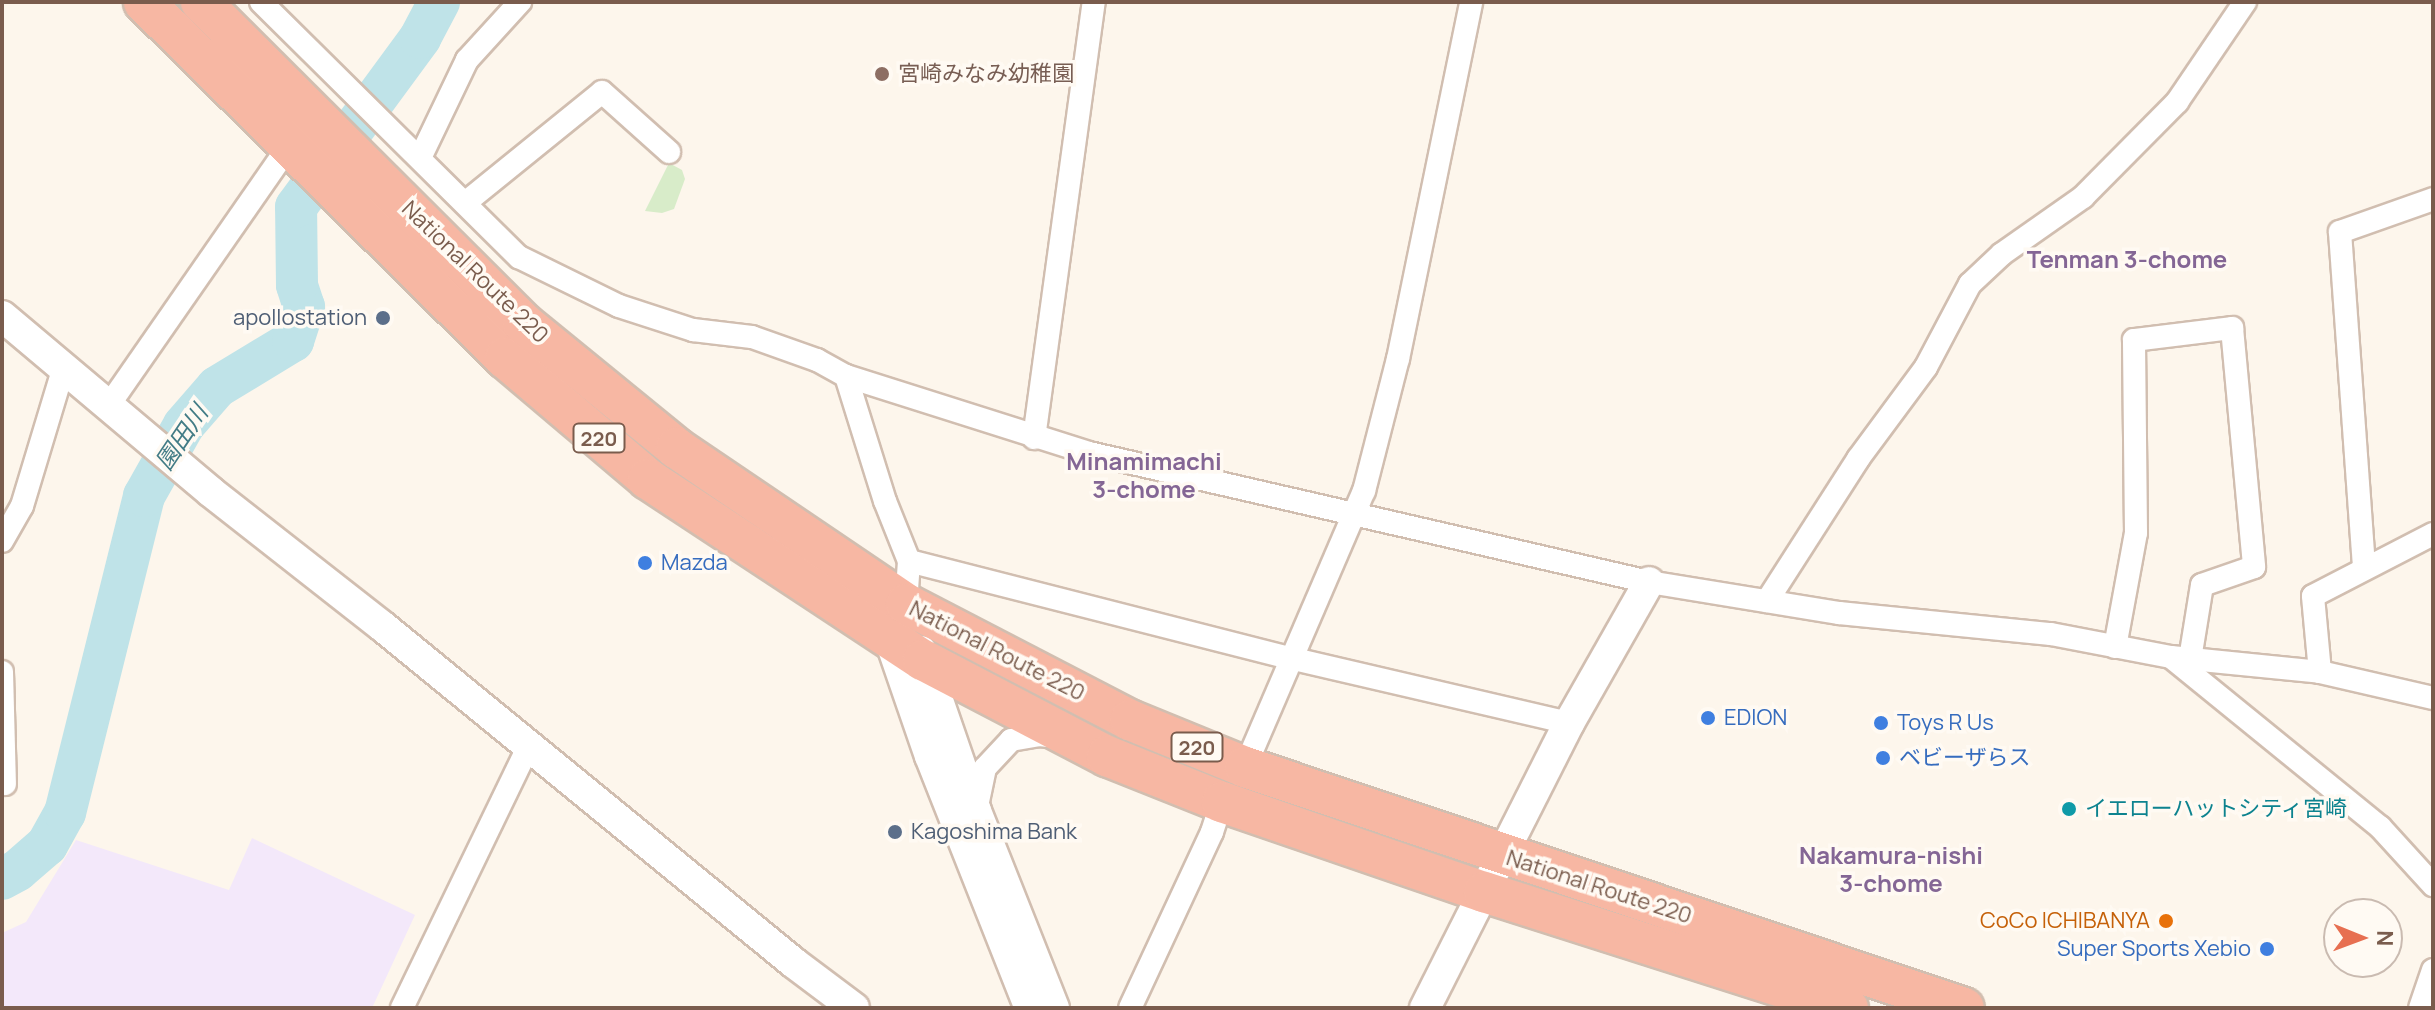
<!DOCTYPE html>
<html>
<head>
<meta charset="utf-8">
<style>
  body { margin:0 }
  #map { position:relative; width:2435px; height:1010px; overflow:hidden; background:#fdf6ec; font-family:Manrope,"Noto Sans JP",sans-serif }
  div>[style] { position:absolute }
  .education>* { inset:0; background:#f3e8fa }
  .green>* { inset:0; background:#d8ecc9 }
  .river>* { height:42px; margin:-21px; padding:0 21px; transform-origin:21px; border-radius:21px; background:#bfe3e8 }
  .roads { filter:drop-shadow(2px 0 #d1beb0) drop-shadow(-2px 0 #d1beb0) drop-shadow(0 2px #d1beb0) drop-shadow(0 -2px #d1beb0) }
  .street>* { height:22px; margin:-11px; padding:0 11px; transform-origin:11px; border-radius:11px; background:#fff }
  .secondary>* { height:30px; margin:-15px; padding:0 15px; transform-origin:15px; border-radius:15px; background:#fff }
  .highway>* { height:40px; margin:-20px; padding:0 20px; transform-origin:20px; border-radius:20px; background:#f7b7a3 }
  .dots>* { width:22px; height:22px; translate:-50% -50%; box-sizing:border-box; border:4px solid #fffaf3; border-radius:50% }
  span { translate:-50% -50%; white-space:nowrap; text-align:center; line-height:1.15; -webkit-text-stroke:7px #fffaf3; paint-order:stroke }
  .shield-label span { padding:2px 6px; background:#fffaf3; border:2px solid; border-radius:6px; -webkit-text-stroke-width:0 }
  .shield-label { font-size:20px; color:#7a5c4d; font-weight:700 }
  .education-label { font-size:22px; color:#785e54 }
  .left { translate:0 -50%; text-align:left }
  .street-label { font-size:22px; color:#7a5c4d }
  .service-label { font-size:22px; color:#4e5e75 }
  .right { translate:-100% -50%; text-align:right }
  .shop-label { font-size:22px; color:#366cbe }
  .culture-label { font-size:22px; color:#0d838f }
  .food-label { font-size:22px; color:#c56008 }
  .neighbourhood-label { font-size:24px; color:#846695; font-weight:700 }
  .water-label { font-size:24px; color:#437c86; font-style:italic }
  .frame { position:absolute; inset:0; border:4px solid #7a5c4d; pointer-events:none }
  .north { position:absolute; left:2323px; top:898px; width:80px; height:80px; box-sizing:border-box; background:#fffaf3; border:2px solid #cabbb1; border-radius:50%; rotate:91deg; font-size:22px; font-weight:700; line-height:32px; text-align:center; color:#7a5c4d }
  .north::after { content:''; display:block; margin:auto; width:28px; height:36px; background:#e76f51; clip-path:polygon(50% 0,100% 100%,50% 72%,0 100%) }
</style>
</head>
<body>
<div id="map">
  <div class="education">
    <div style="clip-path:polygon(252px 838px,415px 915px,372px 1008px,2px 1008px,2px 933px,26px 922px,76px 840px,229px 890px)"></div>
  </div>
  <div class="green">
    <div style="clip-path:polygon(669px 163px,682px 170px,685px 179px,674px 209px,662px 213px,645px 211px)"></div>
  </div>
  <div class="river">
    <div style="left:2px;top:879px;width:18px;rotate:-29deg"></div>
    <div style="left:18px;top:870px;width:38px;rotate:-41deg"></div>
    <div style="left:47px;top:845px;width:37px;rotate:-61deg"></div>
    <div style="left:65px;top:813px;width:327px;rotate:-76deg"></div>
    <div style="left:144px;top:496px;width:81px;rotate:-60.6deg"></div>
    <div style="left:184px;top:425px;width:50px;rotate:-49deg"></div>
    <div style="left:217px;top:387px;width:89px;rotate:-31.2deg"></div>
    <div style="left:293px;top:341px;width:36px;rotate:-72deg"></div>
    <div style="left:304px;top:307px;width:23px;rotate:-108deg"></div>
    <div style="left:297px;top:285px;width:78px;rotate:-90.7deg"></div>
    <div style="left:296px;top:207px;width:210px;rotate:-53.7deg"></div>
    <div style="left:420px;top:38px;width:41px;rotate:-62.2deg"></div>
  </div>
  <div class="roads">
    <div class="street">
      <div style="left:261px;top:2px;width:363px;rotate:44.7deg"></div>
      <div style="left:519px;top:257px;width:111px;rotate:26.1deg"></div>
      <div style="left:619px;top:306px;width:78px;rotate:18deg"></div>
      <div style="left:693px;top:330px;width:59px;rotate:6.8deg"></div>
      <div style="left:752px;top:337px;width:69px;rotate:19.5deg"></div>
      <div style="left:817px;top:360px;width:33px;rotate:29deg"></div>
      <div style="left:846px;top:376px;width:255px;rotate:17.6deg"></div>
      <div style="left:1089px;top:453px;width:575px;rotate:12.97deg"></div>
      <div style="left:1649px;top:582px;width:193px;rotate:9.3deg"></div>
      <div style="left:1839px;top:613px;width:213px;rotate:5.7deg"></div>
      <div style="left:2051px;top:634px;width:122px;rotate:10.9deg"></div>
      <div style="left:2171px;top:657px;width:150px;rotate:5.7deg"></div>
      <div style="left:2320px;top:672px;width:116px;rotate:13deg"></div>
      <div style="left:420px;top:158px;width:109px;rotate:-64.4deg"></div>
      <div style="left:467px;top:60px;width:79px;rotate:-47.6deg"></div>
      <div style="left:465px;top:203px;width:176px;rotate:-39deg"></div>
      <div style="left:602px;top:92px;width:90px;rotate:41.8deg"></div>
      <div style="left:846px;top:376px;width:131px;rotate:72.7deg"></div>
      <div style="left:885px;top:501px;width:65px;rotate:68.2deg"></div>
      <div style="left:909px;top:561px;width:43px;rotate:94deg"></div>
      <div style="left:109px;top:405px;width:314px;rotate:-55.2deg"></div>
      <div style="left:1034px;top:438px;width:440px;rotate:-82.2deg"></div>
      <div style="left:2px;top:541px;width:40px;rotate:-60.3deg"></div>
      <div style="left:22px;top:506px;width:145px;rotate:-73.2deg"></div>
      <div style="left:909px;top:561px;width:397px;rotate:14.3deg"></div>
      <div style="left:1294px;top:659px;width:282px;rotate:13.1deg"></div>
      <div style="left:2364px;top:567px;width:336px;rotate:-94.1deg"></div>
      <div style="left:2340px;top:232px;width:99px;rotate:-19.5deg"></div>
      <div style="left:1767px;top:601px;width:169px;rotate:-57.3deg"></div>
      <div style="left:1858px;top:459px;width:114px;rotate:-53.5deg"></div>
      <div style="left:1926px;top:367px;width:94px;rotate:-62.1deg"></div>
      <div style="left:1970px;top:284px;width:44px;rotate:-43.2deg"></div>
      <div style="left:2002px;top:254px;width:99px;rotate:-35.1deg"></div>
      <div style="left:2083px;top:197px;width:134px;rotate:-45.3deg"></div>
      <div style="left:2177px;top:102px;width:121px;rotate:-55.8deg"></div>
      <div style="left:2115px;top:647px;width:116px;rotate:-79.6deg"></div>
      <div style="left:2136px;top:533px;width:193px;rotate:-90.6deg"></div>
      <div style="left:2134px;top:340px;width:99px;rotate:-7deg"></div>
      <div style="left:2232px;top:328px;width:240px;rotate:84.7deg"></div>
      <div style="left:2254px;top:567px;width:55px;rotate:160.9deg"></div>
      <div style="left:2202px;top:585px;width:75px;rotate:99.2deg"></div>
      <div style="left:2172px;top:658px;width:268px;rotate:39.1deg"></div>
      <div style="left:2380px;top:827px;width:79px;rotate:47.6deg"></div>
      <div style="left:2px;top:672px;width:112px;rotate:88.5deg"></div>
      <div style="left:2320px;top:672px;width:76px;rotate:-95.3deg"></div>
      <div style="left:2313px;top:596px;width:135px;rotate:-27.3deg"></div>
      <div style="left:1245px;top:767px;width:301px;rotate:-66.7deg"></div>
      <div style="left:1364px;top:491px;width:136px;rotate:-75.6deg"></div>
      <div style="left:1398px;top:359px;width:364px;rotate:-78.4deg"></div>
      <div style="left:976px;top:811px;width:44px;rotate:-78.2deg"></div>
      <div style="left:985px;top:768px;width:38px;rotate:-47deg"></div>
      <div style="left:1011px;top:740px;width:28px;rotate:-10deg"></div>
      <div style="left:1039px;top:735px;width:18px;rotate:6deg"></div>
      <div style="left:402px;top:1008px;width:292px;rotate:-64.2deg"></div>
      <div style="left:1130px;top:1008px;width:194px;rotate:-65deg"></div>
      <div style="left:1212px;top:832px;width:32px;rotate:-72deg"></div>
      <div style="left:2420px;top:1008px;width:40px;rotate:-71.1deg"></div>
    </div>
    <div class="secondary">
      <div style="left:2px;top:316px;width:273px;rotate:40.1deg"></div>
      <div style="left:211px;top:492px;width:217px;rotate:38.1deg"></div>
      <div style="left:382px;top:626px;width:532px;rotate:39.28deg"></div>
      <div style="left:794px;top:963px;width:75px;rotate:36.9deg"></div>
      <div style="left:892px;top:630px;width:8px;rotate:113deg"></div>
      <div style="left:889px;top:637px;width:126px;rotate:71deg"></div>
      <div style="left:930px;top:756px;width:271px;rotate:68.4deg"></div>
      <div style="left:921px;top:651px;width:169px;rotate:71deg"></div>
      <div style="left:976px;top:811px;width:212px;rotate:68.4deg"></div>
      <div style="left:1425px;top:1008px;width:319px;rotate:-63.2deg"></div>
      <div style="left:1569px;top:723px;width:162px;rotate:-60.4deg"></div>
    </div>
    <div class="highway">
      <div style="left:144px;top:2px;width:507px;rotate:44.6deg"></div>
      <div style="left:505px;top:358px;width:187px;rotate:40.2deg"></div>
      <div style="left:648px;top:479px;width:329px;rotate:33.4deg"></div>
      <div style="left:923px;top:660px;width:208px;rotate:27.6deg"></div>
      <div style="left:1107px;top:756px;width:124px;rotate:21.8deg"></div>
      <div style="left:1222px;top:802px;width:277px;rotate:19deg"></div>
      <div style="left:1484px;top:892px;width:382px;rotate:17.7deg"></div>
      <div style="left:201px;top:2px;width:455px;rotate:44.9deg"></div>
      <div style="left:523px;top:323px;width:198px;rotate:39.2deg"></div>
      <div style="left:676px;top:448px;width:278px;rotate:34.1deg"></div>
      <div style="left:906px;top:604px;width:252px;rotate:27.4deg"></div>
      <div style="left:1130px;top:720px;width:124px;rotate:22.2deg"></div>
      <div style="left:1245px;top:767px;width:758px;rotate:18.53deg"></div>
    </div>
  </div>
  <div class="dots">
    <div style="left:882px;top:74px;background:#8d6e63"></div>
    <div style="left:383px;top:318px;background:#5c6f8a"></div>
    <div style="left:645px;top:563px;background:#3f7fe0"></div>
    <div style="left:1708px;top:718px;background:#3f7fe0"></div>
    <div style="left:1881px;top:723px;background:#3f7fe0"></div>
    <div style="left:1883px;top:758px;background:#3f7fe0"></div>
    <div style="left:2069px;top:809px;background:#0f9aa8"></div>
    <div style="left:895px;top:832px;background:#5c6f8a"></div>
    <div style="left:2166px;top:921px;background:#e8710a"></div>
    <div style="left:2267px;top:949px;background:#3f7fe0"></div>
  </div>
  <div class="shield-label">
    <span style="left:599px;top:438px">220</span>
    <span style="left:1197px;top:747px">220</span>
  </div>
  <div class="education-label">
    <span class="left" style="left:898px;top:74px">宮崎みなみ幼稚園</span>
  </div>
  <div class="street-label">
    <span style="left:475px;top:272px;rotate:44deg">National Route 220</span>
    <span style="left:997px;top:651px;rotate:27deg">National Route 220</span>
    <span style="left:1599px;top:887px;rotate:18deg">National Route 220</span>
  </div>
  <div class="service-label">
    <span class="right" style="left:367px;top:318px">apollostation</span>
    <span class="left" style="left:911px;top:832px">Kagoshima Bank</span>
  </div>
  <div class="shop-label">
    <span class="left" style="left:661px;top:563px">Mazda</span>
    <span class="left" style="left:1724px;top:718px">EDION</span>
    <span class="left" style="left:1897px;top:723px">Toys R Us</span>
    <span class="left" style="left:1899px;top:758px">ベビーザらス</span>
    <span class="right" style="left:2251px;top:949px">Super Sports Xebio</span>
  </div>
  <div class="culture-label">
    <span class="left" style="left:2085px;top:809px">イエローハットシティ宮崎</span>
  </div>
  <div class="food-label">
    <span class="right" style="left:2150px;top:921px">CoCo ICHIBANYA</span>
  </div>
  <div class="neighbourhood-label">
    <span style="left:2127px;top:259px">Tenman 3-chome</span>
    <span style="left:1144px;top:475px">Minamimachi<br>3-chome</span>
    <span style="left:1891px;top:869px">Nakamura-nishi<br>3-chome</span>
  </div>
  <div class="water-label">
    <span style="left:181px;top:437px;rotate:-56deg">園田川</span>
  </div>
  <div class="frame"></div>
  <div class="north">N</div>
</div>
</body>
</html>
